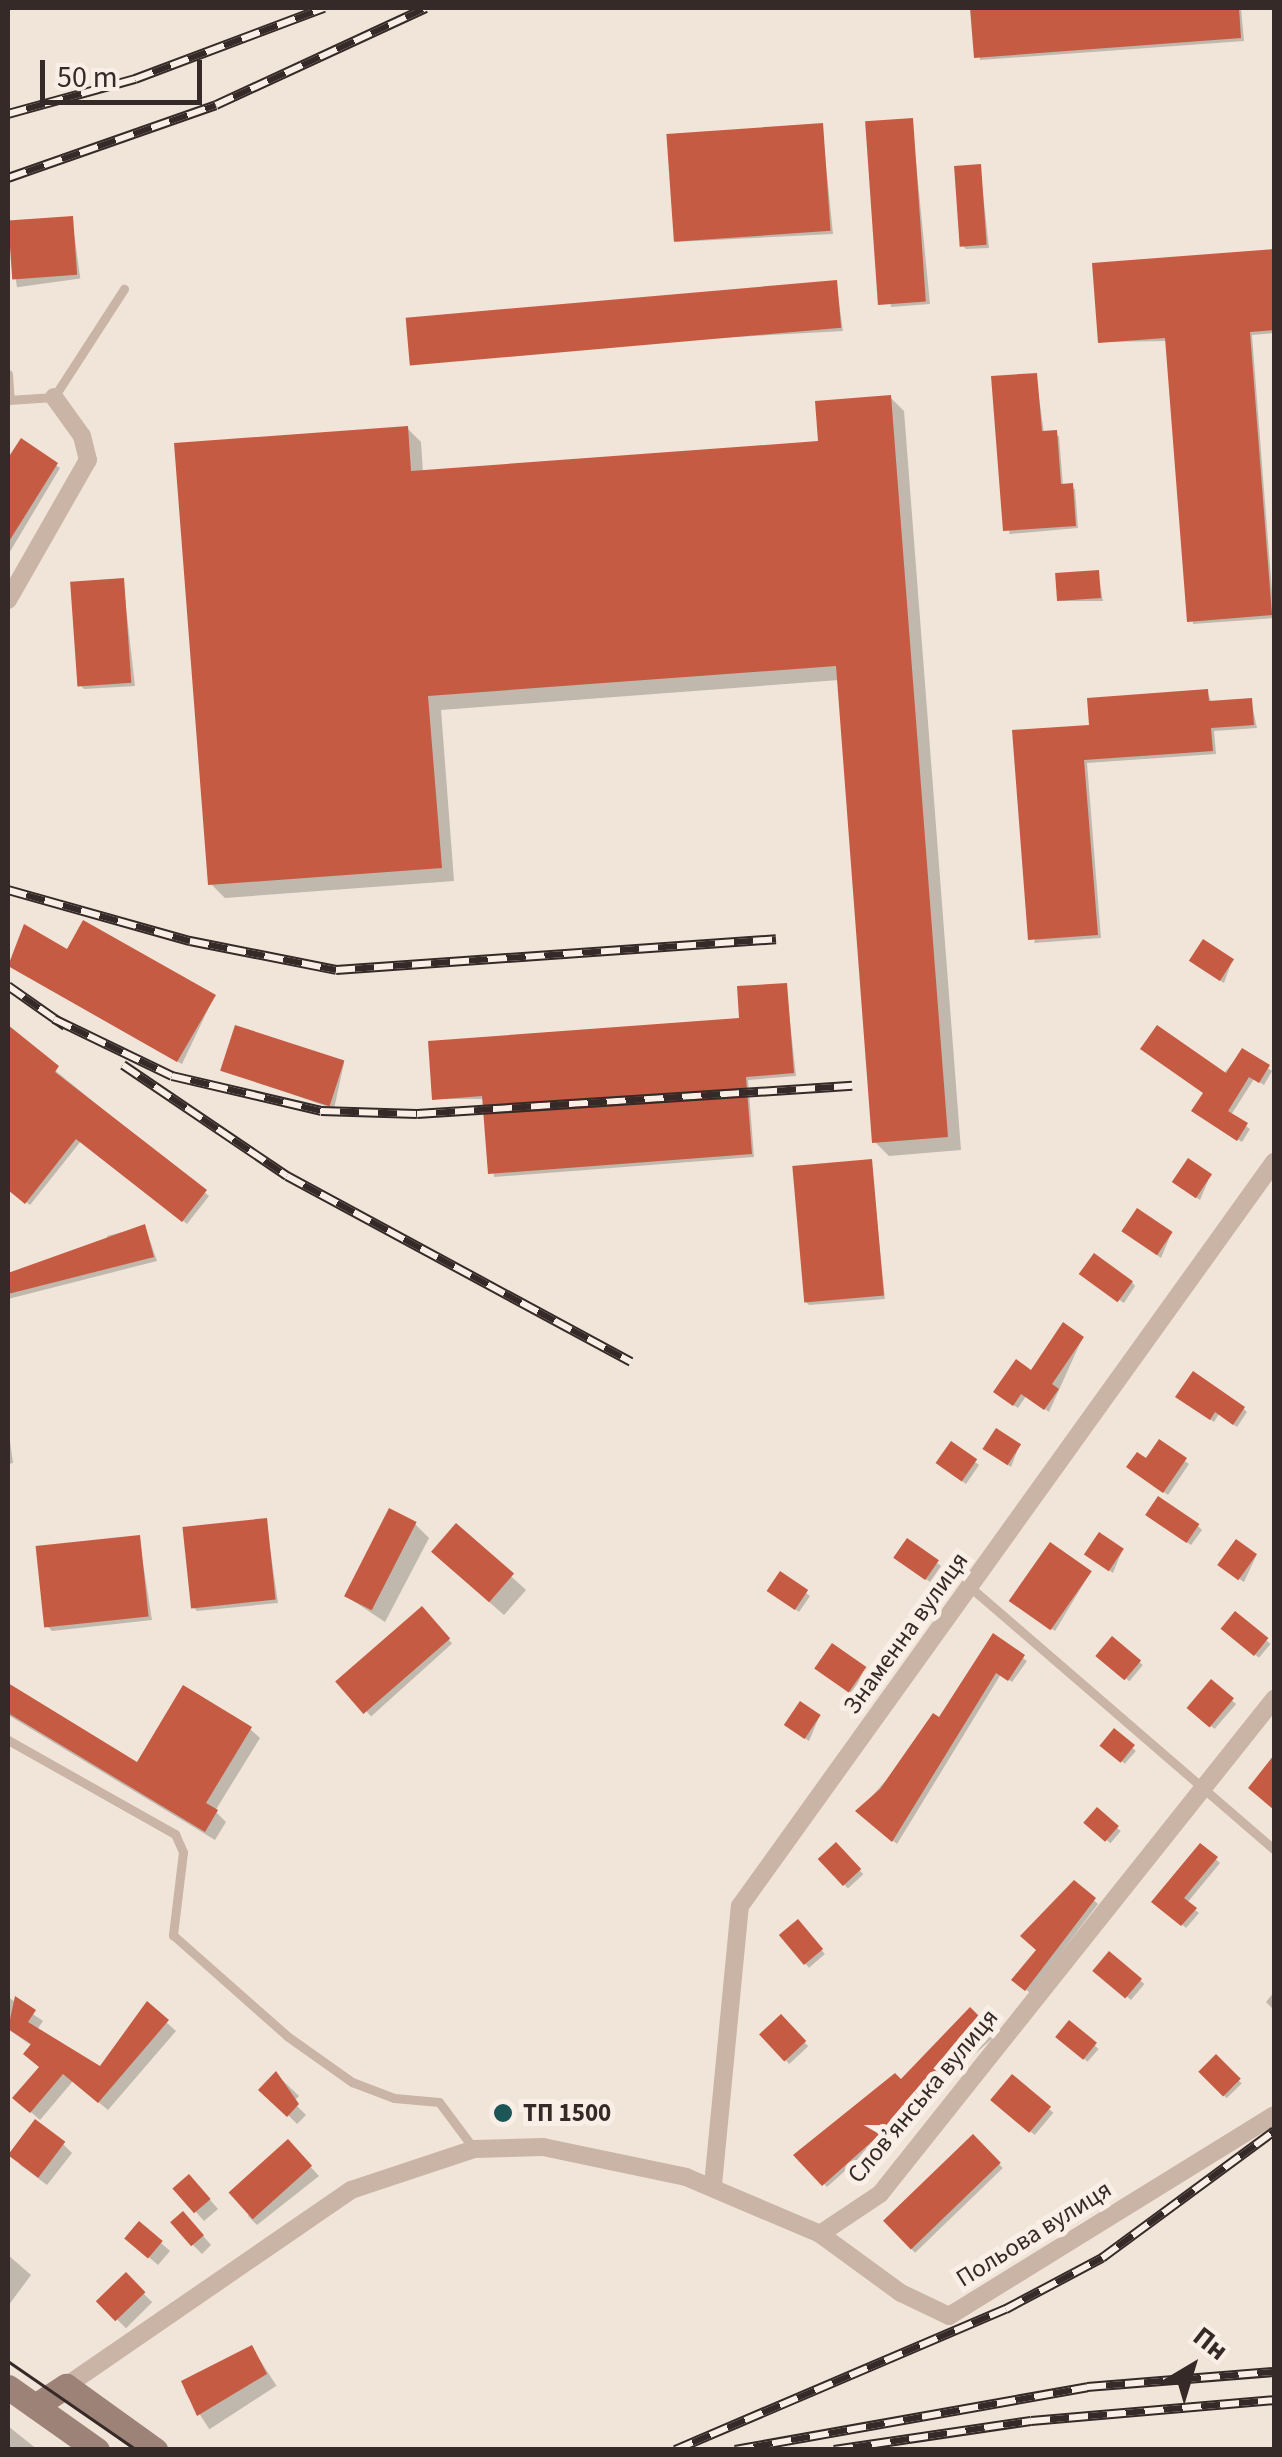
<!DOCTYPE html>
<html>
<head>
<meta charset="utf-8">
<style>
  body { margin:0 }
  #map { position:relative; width:1282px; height:2457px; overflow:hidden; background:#f1e5d9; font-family:"Source Sans 3",sans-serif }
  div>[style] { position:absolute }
  .shadow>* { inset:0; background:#0003; transform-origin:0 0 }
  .building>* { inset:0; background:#c65b43; transform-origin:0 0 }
  .lane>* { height:9px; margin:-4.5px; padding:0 4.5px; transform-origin:4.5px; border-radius:4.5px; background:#c9b4a6 }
  .street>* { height:18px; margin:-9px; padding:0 9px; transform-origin:9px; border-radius:9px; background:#c9b4a6 }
  .secondary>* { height:25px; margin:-12.5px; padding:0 12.5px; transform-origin:12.5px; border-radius:12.5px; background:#9d8277 }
  .tram>* { height:2.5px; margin:-1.25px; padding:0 1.25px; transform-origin:1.25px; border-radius:1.25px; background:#352a27 }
  .rail>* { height:10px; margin-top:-5px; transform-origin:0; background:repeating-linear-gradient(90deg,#f9efe6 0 19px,#352a27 0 38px); box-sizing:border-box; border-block:2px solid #352a27 }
  .dots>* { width:28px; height:28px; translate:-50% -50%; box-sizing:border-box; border:5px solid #f9efe6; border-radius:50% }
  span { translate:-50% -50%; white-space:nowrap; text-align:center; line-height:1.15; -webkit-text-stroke:10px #f9efe6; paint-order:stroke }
  .street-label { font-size:25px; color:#352a27 }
  .poi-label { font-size:25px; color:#352a27; font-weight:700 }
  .left { translate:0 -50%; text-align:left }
  .frame { position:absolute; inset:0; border:10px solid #352a27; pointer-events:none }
  .north { position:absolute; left:1142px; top:2317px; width:100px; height:100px; -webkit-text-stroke:8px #f9efe6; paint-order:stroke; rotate:38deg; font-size:28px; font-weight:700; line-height:40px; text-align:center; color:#352a27 }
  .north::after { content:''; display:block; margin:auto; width:35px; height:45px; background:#352a27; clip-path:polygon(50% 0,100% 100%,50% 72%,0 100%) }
  .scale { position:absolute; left:40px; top:60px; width:162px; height:45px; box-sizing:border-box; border:5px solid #352a27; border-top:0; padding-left:12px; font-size:30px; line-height:35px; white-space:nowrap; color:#352a27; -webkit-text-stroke:8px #f9efe6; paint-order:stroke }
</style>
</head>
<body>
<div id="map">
  <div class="shadow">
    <div style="clip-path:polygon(973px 8px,1241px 8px,1244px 41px,980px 60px)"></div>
    <div style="clip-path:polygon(912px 121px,930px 304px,891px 307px,867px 124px)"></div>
    <div style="clip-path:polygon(822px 126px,833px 234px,675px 242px)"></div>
    <div style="clip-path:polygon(980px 167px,989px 248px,966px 249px,962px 245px)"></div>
    <div style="left:72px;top:219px;width:60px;height:64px;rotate:82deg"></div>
    <div style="clip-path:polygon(1274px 252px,1274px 333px,1252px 335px,1274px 618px,1193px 624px,1167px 341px,1100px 342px,1094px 265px)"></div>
    <div style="clip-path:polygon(836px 282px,843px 331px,411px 355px)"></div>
    <div style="clip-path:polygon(1036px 376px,1044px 433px,1059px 436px,1063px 486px,1075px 489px,1078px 528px,1009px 534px)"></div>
    <div style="clip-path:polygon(890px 397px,904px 411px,961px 1150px,889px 1156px,875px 1142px,839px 680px,441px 710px,454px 881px,225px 898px,211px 884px,407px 428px,421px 442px,423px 473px,821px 443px)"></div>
    <div style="clip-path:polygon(21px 442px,60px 468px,8px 555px,8px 463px)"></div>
    <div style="clip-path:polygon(1098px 572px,1103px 601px,1060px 601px)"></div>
    <div style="clip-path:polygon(123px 581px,135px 686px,84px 689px,81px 686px)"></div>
    <div style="clip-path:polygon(1207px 692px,1212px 703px,1251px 700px,1257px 728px,1214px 731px,1216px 754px,1087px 763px,1101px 938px,1034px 943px,1092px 727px)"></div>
    <div style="clip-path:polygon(25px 928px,68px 952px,214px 997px,182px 1064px,9px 966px)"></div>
    <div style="clip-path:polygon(1232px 961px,1224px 983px,1195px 965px)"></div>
    <div style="clip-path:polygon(786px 985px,796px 1076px,748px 1080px,754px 1157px,494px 1177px,485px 1099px,435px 1099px,742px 1020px)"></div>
    <div style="clip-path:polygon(8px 1032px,209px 1196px,187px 1224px,81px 1141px,30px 1205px,8px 1188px)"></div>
    <div style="clip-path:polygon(1243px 1051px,1272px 1071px,1264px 1085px,1254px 1079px,1231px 1115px,1250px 1129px,1242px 1142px,1198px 1114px,1206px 1094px)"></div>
    <div style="clip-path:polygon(344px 1063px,334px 1109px,223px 1070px)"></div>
    <div style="clip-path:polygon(871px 1161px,885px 1299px,809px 1305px,805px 1301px)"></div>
    <div style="clip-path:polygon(1210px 1176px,1200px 1200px,1179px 1185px)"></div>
    <div style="clip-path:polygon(145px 1226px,157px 1261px,8px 1299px,8px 1275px,109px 1244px,107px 1236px)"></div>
    <div style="clip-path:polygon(1171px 1234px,1161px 1258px,1128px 1235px)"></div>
    <div style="clip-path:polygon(1086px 1278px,1132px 1282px,1135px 1286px,1124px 1303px)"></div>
    <div style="clip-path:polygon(1082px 1339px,1049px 1412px,1026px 1396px,1018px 1408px,999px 1396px)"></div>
    <div style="clip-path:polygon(1182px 1400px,1243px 1408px,1247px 1412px,1237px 1427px,1219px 1414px,1214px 1422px)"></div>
    <div style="clip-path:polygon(8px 1427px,13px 1463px,8px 1464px)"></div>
    <div style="clip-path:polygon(1160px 1443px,1189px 1464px,1168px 1495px,1133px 1471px)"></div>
    <div style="clip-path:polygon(952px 1445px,979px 1465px,966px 1484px,942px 1467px)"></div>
    <div style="clip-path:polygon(1019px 1446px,1011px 1467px,989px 1452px)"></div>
    <div style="clip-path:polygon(1152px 1518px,1198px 1526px,1202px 1530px,1191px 1545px)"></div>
    <div style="clip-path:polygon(266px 1521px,278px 1603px,197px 1611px,193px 1607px)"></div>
    <div style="clip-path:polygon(415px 1524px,429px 1538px,385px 1622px,346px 1596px)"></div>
    <div style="clip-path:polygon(456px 1526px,526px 1590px,504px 1615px,447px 1565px)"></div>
    <div style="clip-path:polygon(139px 1538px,152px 1620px,52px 1631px,48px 1627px)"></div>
    <div style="clip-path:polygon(907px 1541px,941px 1566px,930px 1582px,900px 1561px)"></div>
    <div style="clip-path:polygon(1122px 1551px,1113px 1573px,1091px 1558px)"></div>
    <div style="clip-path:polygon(1256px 1556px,1244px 1582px,1225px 1569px)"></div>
    <div style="clip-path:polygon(1090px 1573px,1055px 1631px,1017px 1605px)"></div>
    <div style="clip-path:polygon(780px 1574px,810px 1596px,799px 1612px,773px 1594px)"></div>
    <div style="left:422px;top:1610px;width:45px;height:109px;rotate:48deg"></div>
    <div style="left:1236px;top:1615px;width:45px;height:18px;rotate:40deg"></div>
    <div style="clip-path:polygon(993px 1637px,1027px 1661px,1012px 1682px,1001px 1674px,897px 1844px,859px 1811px,939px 1720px)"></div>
    <div style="left:1113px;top:1640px;width:39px;height:21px;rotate:40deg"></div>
    <div style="clip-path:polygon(864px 1669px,853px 1694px,821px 1672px)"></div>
    <div style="left:1212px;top:1683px;width:32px;height:33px;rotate:41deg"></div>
    <div style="clip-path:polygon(8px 1686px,138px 1765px,250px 1729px,260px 1738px,215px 1811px,226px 1822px,215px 1840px,8px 1715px)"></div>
    <div style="clip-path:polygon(819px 1717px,809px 1741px,791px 1729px)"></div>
    <div style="left:1114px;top:1732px;width:29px;height:17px;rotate:41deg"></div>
    <div style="left:1097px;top:1811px;width:31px;height:16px;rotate:40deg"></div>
    <div style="left:836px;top:1845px;width:40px;height:21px;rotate:47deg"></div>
    <div style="clip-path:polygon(1201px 1846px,1220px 1863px,1187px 1903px,1199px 1913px,1186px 1928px,1155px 1901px)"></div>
    <div style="clip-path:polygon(1074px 1883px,1098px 1904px,1030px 1993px,1015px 1980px,1039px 1950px)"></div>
    <div style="left:798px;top:1923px;width:41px;height:21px;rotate:49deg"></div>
    <div style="left:1110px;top:1955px;width:45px;height:21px;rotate:40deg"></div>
    <div style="clip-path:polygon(1274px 1992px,1274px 2010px,1266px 2002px)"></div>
    <div style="clip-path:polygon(8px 1997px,43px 2021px,37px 2030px,101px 2070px,147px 2005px,176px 2031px,108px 2110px,73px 2081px,40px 2120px,24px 2106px,41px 2068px,32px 2046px,8px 2029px)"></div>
    <div style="clip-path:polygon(970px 2010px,995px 2036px,827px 2187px,797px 2155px,901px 2082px)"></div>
    <div style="left:781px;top:2017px;width:40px;height:26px;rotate:47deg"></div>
    <div style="left:1070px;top:2024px;width:38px;height:17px;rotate:41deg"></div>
    <div style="left:1216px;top:2057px;width:37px;height:21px;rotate:46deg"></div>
    <div style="clip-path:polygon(276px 2074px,299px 2096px,293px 2102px,306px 2115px,297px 2124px,262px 2089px)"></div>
    <div style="left:1012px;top:2078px;width:54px;height:29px;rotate:40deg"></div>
    <div style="left:973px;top:2137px;width:43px;height:122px;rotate:46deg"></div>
    <div style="clip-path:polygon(63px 2144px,72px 2153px,47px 2185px,19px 2164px)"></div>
    <div style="clip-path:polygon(297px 2152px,319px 2176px,257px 2225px,248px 2216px)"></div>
    <div style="clip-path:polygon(198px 2186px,218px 2209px,204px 2221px,196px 2212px)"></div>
    <div style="clip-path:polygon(192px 2223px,211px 2245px,202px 2254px,193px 2245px)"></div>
    <div style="clip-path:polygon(161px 2243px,170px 2251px,158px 2265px,137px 2247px)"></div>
    <div style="clip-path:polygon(8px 2255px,31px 2275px,8px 2306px)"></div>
    <div style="left:126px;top:2276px;width:37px;height:37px;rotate:45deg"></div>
    <div style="left:252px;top:2348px;width:45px;height:80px;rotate:57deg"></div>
    <div style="clip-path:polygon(8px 2426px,38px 2450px,8px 2450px)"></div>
  </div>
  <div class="building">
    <div style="clip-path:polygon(970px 8px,1239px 8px,1241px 38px,974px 58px)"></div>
    <div style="left:913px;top:118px;width:184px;height:48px;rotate:86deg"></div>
    <div style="left:823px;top:123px;width:108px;height:157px;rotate:86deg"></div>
    <div style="left:981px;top:164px;width:81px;height:27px;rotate:86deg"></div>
    <div style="left:73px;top:216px;width:59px;height:65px;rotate:86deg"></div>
    <div style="clip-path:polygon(1274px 249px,1274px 330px,1250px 332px,1272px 615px,1187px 622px,1165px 338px,1098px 343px,1092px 263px)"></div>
    <div style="left:837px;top:280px;width:48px;height:433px;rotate:85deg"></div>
    <div style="clip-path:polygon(1037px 373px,1042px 431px,1057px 430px,1061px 484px,1073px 483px,1076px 526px,1003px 531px,991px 376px)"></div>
    <div style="clip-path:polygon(891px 395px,948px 1137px,872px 1143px,836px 666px,428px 696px,442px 868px,208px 885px,174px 443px,408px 426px,411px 471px,818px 441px,815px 401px)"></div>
    <div style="clip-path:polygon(21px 438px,58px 463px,8px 543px,8px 458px)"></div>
    <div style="left:1099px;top:570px;width:28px;height:44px;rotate:86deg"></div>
    <div style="left:124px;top:578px;width:105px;height:54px;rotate:86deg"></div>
    <div style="clip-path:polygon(1208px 689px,1209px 701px,1252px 698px,1254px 725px,1211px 728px,1213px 751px,1084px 760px,1098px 935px,1028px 940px,1012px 730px,1089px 725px,1087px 698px)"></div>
    <div style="clip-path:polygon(83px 920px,216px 995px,177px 1062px,8px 966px,24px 924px,67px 949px)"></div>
    <div style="left:1203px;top:939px;width:37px;height:26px;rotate:33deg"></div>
    <div style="clip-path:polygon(787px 983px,794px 1073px,746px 1077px,752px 1154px,488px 1174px,482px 1096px,432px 1100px,428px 1041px,739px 1018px,737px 986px)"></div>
    <div style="clip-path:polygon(8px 1025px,59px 1066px,55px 1072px,207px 1190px,182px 1222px,76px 1139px,25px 1204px,8px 1190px)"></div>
    <div style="left:235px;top:1025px;width:115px;height:48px;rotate:18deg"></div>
    <div style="clip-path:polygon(1157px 1025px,1226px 1073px,1242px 1048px,1270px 1065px,1259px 1083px,1249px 1077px,1228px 1111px,1248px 1123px,1237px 1141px,1191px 1111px,1203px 1093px,1140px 1049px)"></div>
    <div style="left:1188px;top:1158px;width:29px;height:29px;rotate:34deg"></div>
    <div style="left:872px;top:1159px;width:137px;height:80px;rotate:85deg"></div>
    <div style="left:1137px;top:1208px;width:43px;height:28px;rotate:34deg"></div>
    <div style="clip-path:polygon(145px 1224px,154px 1257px,8px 1294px,8px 1273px)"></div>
    <div style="left:1094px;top:1253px;width:48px;height:26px;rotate:36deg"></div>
    <div style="clip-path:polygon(1063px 1322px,1084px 1337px,1052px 1384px,1059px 1389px,1044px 1410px,1021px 1394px,1013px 1406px,993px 1392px,1016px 1359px,1031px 1370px)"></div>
    <div style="clip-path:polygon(1193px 1371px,1245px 1407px,1233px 1425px,1215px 1412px,1210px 1420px,1175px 1397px)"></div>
    <div style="left:996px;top:1428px;width:30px;height:25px;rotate:33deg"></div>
    <div style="clip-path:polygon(1159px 1439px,1187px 1458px,1163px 1493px,1126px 1467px,1137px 1452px,1146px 1458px)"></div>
    <div style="left:951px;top:1441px;width:32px;height:27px;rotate:35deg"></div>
    <div style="left:1158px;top:1496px;width:50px;height:23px;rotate:34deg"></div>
    <div style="left:389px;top:1508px;width:31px;height:99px;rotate:27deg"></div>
    <div style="left:267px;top:1518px;width:82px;height:85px;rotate:84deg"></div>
    <div style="left:456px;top:1523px;width:77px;height:38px;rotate:41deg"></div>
    <div style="left:1099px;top:1532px;width:30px;height:27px;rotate:34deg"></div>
    <div style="left:140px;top:1535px;width:82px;height:105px;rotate:84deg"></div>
    <div style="left:907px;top:1538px;width:39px;height:24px;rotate:35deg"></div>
    <div style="left:1236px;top:1539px;width:26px;height:32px;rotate:36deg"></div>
    <div style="left:1050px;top:1542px;width:51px;height:72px;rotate:35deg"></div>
    <div style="left:780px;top:1571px;width:34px;height:24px;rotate:34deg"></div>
    <div style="left:422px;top:1606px;width:43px;height:115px;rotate:49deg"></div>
    <div style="left:1235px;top:1611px;width:43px;height:23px;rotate:39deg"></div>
    <div style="clip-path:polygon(993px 1633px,1025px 1655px,1008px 1681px,996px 1673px,892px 1842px,855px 1811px,880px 1789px,933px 1713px,939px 1717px)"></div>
    <div style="left:1112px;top:1636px;width:38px;height:26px;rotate:40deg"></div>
    <div style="left:832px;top:1643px;width:42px;height:31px;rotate:35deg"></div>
    <div style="left:1211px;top:1679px;width:30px;height:38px;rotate:40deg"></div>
    <div style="clip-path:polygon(8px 1683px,137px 1762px,183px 1685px,252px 1727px,206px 1803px,218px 1810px,205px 1832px,8px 1713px)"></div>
    <div style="left:800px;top:1701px;width:25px;height:29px;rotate:34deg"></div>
    <div style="left:1114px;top:1728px;width:27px;height:23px;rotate:39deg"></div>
    <div style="clip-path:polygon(1274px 1755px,1274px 1810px,1248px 1788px)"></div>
    <div style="left:1097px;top:1807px;width:29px;height:21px;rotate:41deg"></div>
    <div style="left:836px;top:1842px;width:37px;height:25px;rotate:47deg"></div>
    <div style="clip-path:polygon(1200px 1843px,1218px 1857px,1184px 1898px,1197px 1908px,1181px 1926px,1151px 1902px)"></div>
    <div style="clip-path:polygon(1074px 1880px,1096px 1898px,1025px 1991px,1011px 1980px,1036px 1950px,1020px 1936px)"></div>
    <div style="left:798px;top:1919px;width:39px;height:25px;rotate:50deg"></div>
    <div style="left:1109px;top:1951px;width:43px;height:26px;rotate:40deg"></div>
    <div style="clip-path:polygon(15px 1996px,36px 2010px,28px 2022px,100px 2066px,147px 2001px,169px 2020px,98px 2103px,63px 2074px,30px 2113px,12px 2098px,39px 2067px,23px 2054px,31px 2044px,8px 2029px)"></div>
    <div style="clip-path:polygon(970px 2007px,994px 2031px,989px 2037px,822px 2186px,793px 2155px,895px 2073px,901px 2079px)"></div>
    <div style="left:781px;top:2014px;width:37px;height:30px;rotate:47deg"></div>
    <div style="left:1069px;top:2020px;width:36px;height:22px;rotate:39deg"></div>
    <div style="left:1216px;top:2054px;width:35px;height:25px;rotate:45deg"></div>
    <div style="clip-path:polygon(276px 2071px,299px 2104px,287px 2117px,258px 2090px)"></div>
    <div style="left:1012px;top:2074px;width:51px;height:34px;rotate:40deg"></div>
    <div style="left:35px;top:2119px;width:38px;height:45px;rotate:37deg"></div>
    <div style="left:973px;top:2134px;width:40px;height:125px;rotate:46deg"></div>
    <div style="left:288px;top:2139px;width:36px;height:80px;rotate:48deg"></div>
    <div style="left:189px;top:2174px;width:33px;height:22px;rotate:49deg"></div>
    <div style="left:183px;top:2211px;width:32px;height:17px;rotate:49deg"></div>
    <div style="left:139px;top:2221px;width:31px;height:23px;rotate:40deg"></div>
    <div style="left:126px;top:2272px;width:28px;height:42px;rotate:46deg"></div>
    <div style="clip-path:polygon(252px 2345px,267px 2374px,197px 2416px,181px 2381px)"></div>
  </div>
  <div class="lane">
    <div style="left:8px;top:374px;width:26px;rotate:86deg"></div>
    <div style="left:8px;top:400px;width:46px;rotate:-3.7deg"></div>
    <div style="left:54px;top:397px;width:129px;rotate:-57.1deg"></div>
    <div style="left:970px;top:1587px;width:401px;rotate:40.8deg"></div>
    <div style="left:8px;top:1740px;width:192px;rotate:29.4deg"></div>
    <div style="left:175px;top:1834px;width:20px;rotate:66deg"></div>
    <div style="left:183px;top:1852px;width:84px;rotate:96.9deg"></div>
    <div style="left:173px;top:1935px;width:152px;rotate:41.5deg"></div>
    <div style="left:287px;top:2036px;width:80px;rotate:35.3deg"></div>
    <div style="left:352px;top:2082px;width:45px;rotate:20.9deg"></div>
    <div style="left:394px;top:2098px;width:45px;rotate:5.1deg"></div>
    <div style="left:439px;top:2102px;width:59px;rotate:53.3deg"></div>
  </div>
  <div class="street">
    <div style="left:8px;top:600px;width:161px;rotate:-60.3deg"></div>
    <div style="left:88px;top:460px;width:25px;rotate:-104deg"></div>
    <div style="left:82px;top:436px;width:48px;rotate:-125.7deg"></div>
    <div style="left:713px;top:2185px;width:280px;rotate:-84.5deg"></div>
    <div style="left:740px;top:1906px;width:916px;rotate:-54.33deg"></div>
    <div style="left:820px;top:2234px;width:100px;rotate:36.1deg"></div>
    <div style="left:901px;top:2293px;width:53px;rotate:25.6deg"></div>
    <div style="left:949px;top:2316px;width:382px;rotate:-31.7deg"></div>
    <div style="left:66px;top:2386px;width:346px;rotate:-34.5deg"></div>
    <div style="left:351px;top:2190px;width:130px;rotate:-18.4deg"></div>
    <div style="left:474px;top:2149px;width:69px;rotate:-1.7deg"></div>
    <div style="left:543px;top:2147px;width:146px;rotate:11.8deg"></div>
    <div style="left:686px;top:2177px;width:146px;rotate:23deg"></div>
    <div style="left:820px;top:2234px;width:72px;rotate:-33.7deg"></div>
    <div style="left:880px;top:2194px;width:633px;rotate:-51.48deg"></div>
  </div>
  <div class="secondary">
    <div style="left:8px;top:2387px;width:109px;rotate:35.3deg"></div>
    <div style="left:35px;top:2406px;width:37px;rotate:-33deg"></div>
    <div style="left:66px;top:2386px;width:110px;rotate:35.7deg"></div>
  </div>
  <div class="tram">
    <div style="left:8px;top:2361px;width:157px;rotate:34.6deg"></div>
  </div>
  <div class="rail">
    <div style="left:8px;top:114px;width:132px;rotate:-15.4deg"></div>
    <div style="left:135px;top:79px;width:202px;rotate:-20.6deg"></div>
    <div style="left:8px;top:178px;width:220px;rotate:-19.3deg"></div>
    <div style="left:216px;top:105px;width:231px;rotate:-24.8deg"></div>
    <div style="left:8px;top:890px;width:189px;rotate:15.7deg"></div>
    <div style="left:190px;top:941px;width:149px;rotate:11.2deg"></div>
    <div style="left:336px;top:970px;width:441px;rotate:-4deg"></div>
    <div style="left:8px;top:986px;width:70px;rotate:35.1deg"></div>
    <div style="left:54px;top:1019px;width:131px;rotate:25.8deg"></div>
    <div style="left:172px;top:1076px;width:153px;rotate:13.2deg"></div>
    <div style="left:321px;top:1111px;width:96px;rotate:1.8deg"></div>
    <div style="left:417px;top:1114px;width:436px;rotate:-3.7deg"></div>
    <div style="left:123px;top:1065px;width:198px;rotate:34.1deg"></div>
    <div style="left:287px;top:1176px;width:391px;rotate:28.4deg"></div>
    <div style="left:675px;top:2450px;width:360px;rotate:-23.1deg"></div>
    <div style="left:1006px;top:2309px;width:109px;rotate:-28deg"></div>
    <div style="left:1102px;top:2258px;width:214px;rotate:-36.4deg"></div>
    <div style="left:735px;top:2450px;width:358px;rotate:-10.1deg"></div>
    <div style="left:1087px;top:2387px;width:188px;rotate:-4.6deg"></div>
    <div style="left:834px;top:2450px;width:199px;rotate:-8.4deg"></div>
    <div style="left:1031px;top:2421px;width:244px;rotate:-4.9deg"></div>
  </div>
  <div class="dots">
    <div style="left:503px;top:2113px;background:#1c5656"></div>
  </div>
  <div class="street-label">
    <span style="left:906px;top:1633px;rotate:-54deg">Знаменна вулиця</span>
    <span style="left:923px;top:2096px;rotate:-50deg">Слов’янська вулиця</span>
    <span style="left:1034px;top:2234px;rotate:-32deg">Польова вулиця</span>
  </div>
  <div class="poi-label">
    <span class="left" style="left:523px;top:2113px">ТП 1500</span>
  </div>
  <div class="frame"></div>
  <div class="north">Пн</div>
  <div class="scale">50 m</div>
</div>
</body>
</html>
